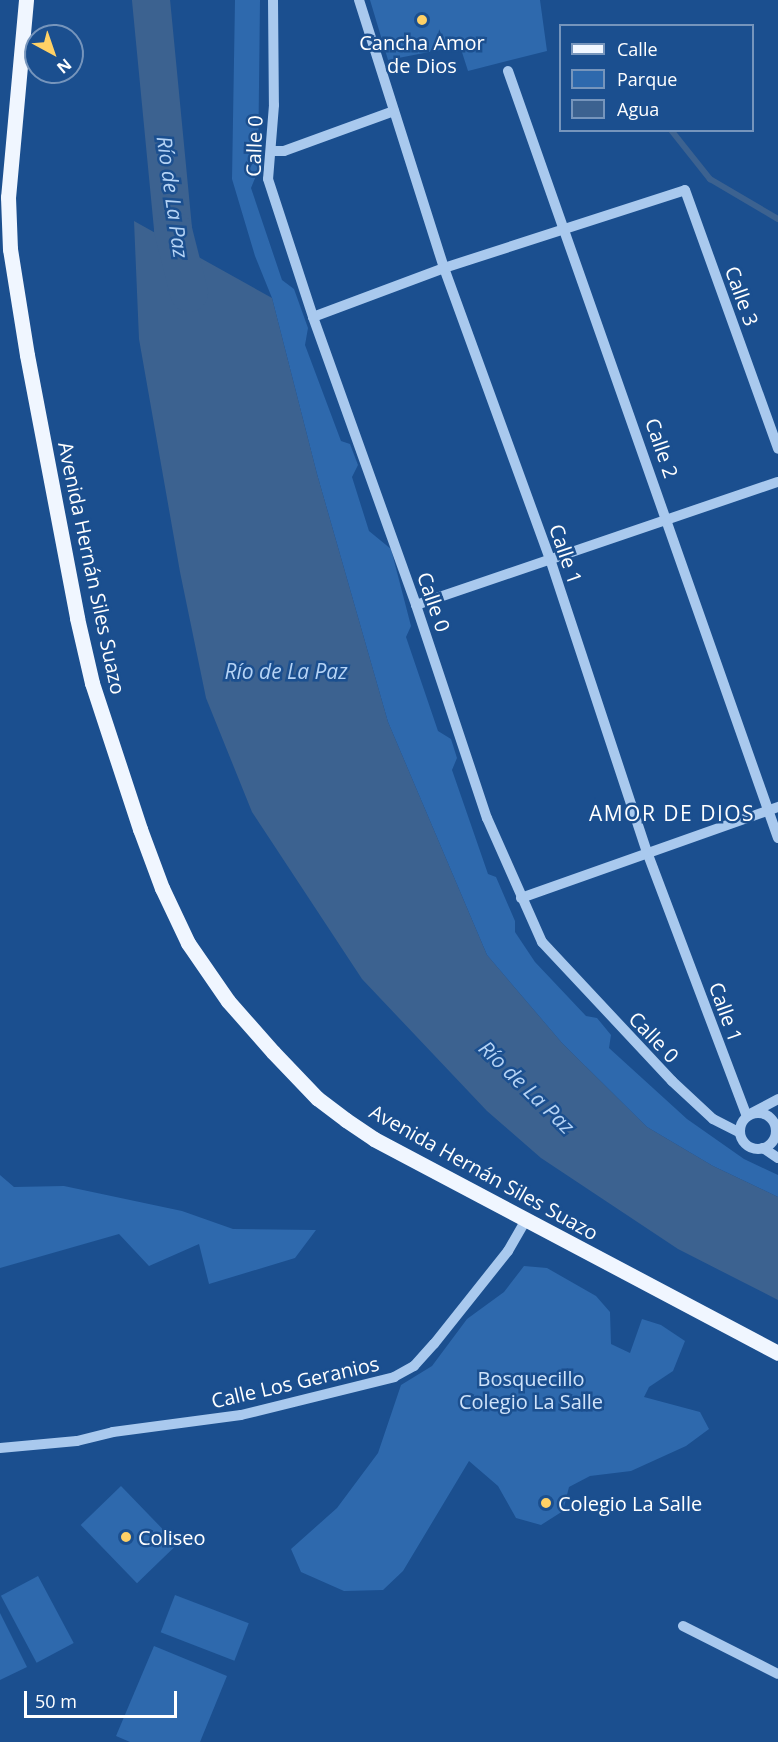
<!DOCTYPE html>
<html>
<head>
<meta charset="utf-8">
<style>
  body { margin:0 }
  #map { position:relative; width:778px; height:1742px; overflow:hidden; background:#1b4f8f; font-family:"Open Sans",sans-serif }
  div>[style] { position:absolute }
  .green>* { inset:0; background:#2e69ad; transform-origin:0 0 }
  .water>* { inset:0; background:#3c6290 }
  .stream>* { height:6px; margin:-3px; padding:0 3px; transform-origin:3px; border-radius:3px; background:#3c6290 }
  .river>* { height:38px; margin:-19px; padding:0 19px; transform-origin:19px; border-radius:19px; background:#3c6290 }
  .minor>* { height:10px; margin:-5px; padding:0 5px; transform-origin:5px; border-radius:5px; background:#a9c9ee }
  .minor>.ring { margin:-5px; padding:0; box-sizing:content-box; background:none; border:10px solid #a9c9ee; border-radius:50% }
  .major>* { height:15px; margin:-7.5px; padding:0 7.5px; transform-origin:7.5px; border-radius:7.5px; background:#f0f6ff }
  .dots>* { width:16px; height:16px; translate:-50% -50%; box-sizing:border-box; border:3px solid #1b4f8f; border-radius:50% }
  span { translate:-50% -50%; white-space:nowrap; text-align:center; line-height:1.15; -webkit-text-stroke:5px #1b4f8f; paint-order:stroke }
  .poi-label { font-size:20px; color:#fff }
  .left { translate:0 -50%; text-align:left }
  .street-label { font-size:20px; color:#fff }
  .park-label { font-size:20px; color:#cfe3fa }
  .water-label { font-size:21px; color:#b5d3f5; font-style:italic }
  .neighbourhood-label { font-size:21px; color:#fff; letter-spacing:1.5px }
  .legend { position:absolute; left:559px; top:24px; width:195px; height:108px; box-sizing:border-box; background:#1b4f8f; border:2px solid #7695bc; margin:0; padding:8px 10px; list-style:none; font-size:18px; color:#fff }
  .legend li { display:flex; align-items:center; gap:12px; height:30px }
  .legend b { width:30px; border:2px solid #7695bc }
  .north { position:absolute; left:24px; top:24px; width:60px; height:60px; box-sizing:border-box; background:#1b4f8f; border:2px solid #7695bc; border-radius:50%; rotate:140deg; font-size:16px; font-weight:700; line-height:24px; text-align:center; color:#fff }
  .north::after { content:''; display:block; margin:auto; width:21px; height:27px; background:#ffd166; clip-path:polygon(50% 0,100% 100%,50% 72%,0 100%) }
  .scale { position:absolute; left:24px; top:1691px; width:153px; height:27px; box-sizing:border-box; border:3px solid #fff; border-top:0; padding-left:8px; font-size:18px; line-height:21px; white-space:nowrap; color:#fff; -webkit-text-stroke:4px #1b4f8f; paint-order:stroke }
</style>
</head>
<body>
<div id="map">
  <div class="green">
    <div style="clip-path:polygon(235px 0,260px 0,258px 171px,251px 188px,282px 280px,294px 289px,308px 328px,305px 345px,341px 441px,350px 444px,358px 465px,352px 477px,369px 531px,391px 549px,411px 626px,406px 637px,438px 731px,451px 739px,457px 758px,452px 770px,488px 874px,496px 877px,515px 921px,515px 932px,535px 962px,586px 1016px,597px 1018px,611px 1035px,609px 1048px,687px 1119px,744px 1159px,778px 1175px,778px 1197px,713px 1166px,647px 1127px,562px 1043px,487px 955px,388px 722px,317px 474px,272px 298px,255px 256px,232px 179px)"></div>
    <div style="clip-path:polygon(370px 0,540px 0,547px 51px,468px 71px,460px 46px,388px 60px)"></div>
    <div style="clip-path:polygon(0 1175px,14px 1187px,64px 1186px,182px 1211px,233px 1229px,316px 1230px,295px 1258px,209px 1284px,199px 1244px,149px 1266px,119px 1234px,0 1268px)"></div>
    <div style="clip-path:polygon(524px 1266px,547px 1268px,596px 1296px,610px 1312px,611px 1344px,630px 1353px,642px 1319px,661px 1325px,685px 1341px,673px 1371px,649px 1387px,644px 1397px,700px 1412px,709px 1429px,686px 1446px,631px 1471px,590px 1476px,569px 1487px,563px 1511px,541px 1525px,516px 1518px,498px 1486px,469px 1461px,403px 1571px,383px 1590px,344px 1591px,301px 1572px,291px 1549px,337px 1508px,378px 1453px,401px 1385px,432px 1366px,467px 1319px,504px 1292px)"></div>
    <div style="left:121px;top:1486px;width:81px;height:56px;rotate:46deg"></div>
    <div style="left:38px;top:1576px;width:76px;height:42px;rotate:62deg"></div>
    <div style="left:175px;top:1595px;width:79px;height:40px;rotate:21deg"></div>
    <div style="clip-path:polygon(0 1613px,27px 1667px,0 1680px)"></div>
    <div style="clip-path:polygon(154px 1646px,227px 1676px,200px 1742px,130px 1742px,116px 1736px)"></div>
  </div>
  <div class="water">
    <div style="clip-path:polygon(134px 221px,272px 298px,317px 474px,388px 722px,487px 955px,562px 1043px,647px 1127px,713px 1166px,778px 1197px,778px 1300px,678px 1249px,541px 1158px,487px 1111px,362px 979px,252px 812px,206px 698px,180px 572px,139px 339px)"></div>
  </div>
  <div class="stream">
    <div style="left:671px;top:130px;width:63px;rotate:51.5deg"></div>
    <div style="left:710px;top:179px;width:79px;rotate:30.5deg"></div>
  </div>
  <div class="river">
    <div style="left:151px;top:0;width:231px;rotate:84.5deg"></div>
    <div style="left:173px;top:230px;width:65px;rotate:75.7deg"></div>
  </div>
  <div class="minor">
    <div style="left:273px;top:0;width:105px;rotate:89.5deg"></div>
    <div style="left:274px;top:105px;width:74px;rotate:94.6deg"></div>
    <div style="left:268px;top:179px;width:145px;rotate:71.9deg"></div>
    <div style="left:313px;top:317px;width:306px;rotate:70.3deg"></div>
    <div style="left:416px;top:605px;width:225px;rotate:71.6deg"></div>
    <div style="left:487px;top:818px;width:136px;rotate:66.1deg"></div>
    <div style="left:542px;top:942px;width:190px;rotate:46.9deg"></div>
    <div style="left:672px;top:1081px;width:56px;rotate:42.8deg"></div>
    <div style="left:713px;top:1119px;width:30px;rotate:27deg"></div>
    <div style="left:359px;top:0;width:281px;rotate:72.4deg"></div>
    <div style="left:444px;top:268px;width:310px;rotate:70deg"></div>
    <div style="left:550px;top:559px;width:309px;rotate:71.7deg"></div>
    <div style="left:647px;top:852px;width:282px;rotate:69.3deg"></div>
    <div style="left:508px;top:71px;width:813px;rotate:70.61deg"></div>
    <div style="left:271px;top:151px;width:13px"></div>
    <div style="left:284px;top:151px;width:117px;rotate:-20deg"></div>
    <div style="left:313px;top:317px;width:140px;rotate:-20.5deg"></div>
    <div style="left:444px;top:268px;width:253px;rotate:-17.9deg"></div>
    <div style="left:685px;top:190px;width:275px;rotate:70.2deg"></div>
    <div style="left:416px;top:605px;width:382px;rotate:-18.8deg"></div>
    <div style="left:521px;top:898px;width:273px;rotate:-19.5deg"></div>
    <div style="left:752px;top:1113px;width:30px;rotate:-28deg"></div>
    <div class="ring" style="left:740px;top:1113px;width:26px;height:26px"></div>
    <div style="left:763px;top:1148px;width:18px;rotate:34deg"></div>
    <div style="left:0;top:1448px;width:77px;rotate:-5.2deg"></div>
    <div style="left:77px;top:1441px;width:37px;rotate:-14deg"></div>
    <div style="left:113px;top:1432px;width:129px;rotate:-7.6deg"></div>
    <div style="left:241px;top:1415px;width:158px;rotate:-13.9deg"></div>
    <div style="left:394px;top:1377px;width:23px;rotate:-29deg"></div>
    <div style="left:414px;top:1366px;width:30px;rotate:-48deg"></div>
    <div style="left:434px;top:1344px;width:119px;rotate:-51.5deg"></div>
    <div style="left:508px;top:1251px;width:36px;rotate:-60deg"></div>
    <div style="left:683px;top:1626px;width:106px;rotate:26.8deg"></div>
  </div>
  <div class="major">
    <div style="left:26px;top:0;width:198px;rotate:95.2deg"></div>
    <div style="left:8px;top:197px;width:52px;rotate:87.8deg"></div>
    <div style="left:10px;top:249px;width:107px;rotate:80.9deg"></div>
    <div style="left:27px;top:355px;width:268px;rotate:79.2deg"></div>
    <div style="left:77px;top:618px;width:67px;rotate:77deg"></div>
    <div style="left:92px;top:683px;width:154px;rotate:71.8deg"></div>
    <div style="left:140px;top:829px;width:63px;rotate:69.6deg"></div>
    <div style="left:162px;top:888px;width:61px;rotate:64.7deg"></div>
    <div style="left:188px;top:943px;width:70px;rotate:55.4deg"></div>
    <div style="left:228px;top:1001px;width:68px;rotate:48.6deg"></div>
    <div style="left:273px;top:1052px;width:64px;rotate:46.3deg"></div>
    <div style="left:317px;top:1098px;width:36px;rotate:37deg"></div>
    <div style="left:346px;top:1120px;width:34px;rotate:34deg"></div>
    <div style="left:374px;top:1139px;width:457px;rotate:27.9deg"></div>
  </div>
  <div class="dots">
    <div style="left:422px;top:20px;background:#ffd166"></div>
    <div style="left:546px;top:1503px;background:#ffd166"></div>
    <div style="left:126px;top:1537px;background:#ffd166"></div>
  </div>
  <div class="poi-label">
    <span style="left:422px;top:54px">Cancha Amor<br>de Dios</span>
    <span class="left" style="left:558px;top:1503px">Colegio La Salle</span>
    <span class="left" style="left:138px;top:1537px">Coliseo</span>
  </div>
  <div class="street-label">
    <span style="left:254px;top:146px;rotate:-88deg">Calle 0</span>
    <span style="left:742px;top:296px;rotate:70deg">Calle 3</span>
    <span style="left:662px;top:448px;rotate:71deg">Calle 2</span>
    <span style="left:566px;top:554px;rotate:71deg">Calle 1</span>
    <span style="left:92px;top:568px;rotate:78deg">Avenida Hernán Siles Suazo</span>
    <span style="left:434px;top:602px;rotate:71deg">Calle 0</span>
    <span style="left:726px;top:1012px;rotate:70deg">Calle 1</span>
    <span style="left:654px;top:1037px;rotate:46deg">Calle 0</span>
    <span style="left:484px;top:1172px;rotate:29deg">Avenida Hernán Siles Suazo</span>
    <span style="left:295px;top:1382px;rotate:-13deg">Calle Los Geranios</span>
  </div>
  <div class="park-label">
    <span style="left:531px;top:1390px">Bosquecillo<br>Colegio La Salle</span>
  </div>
  <div class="water-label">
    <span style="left:173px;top:197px;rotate:82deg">Río de La Paz</span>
    <span style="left:286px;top:671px">Río de La Paz</span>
    <span style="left:527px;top:1087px;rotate:44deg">Río de La Paz</span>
  </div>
  <div class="neighbourhood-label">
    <span style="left:672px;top:813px">AMOR DE DIOS</span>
  </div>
  <ul class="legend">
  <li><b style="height:8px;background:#f0f6ff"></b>Calle</li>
  <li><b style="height:16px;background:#2e69ad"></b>Parque</li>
  <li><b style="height:16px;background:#3c6290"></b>Agua</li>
  </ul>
  <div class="north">N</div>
  <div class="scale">50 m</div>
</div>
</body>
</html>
